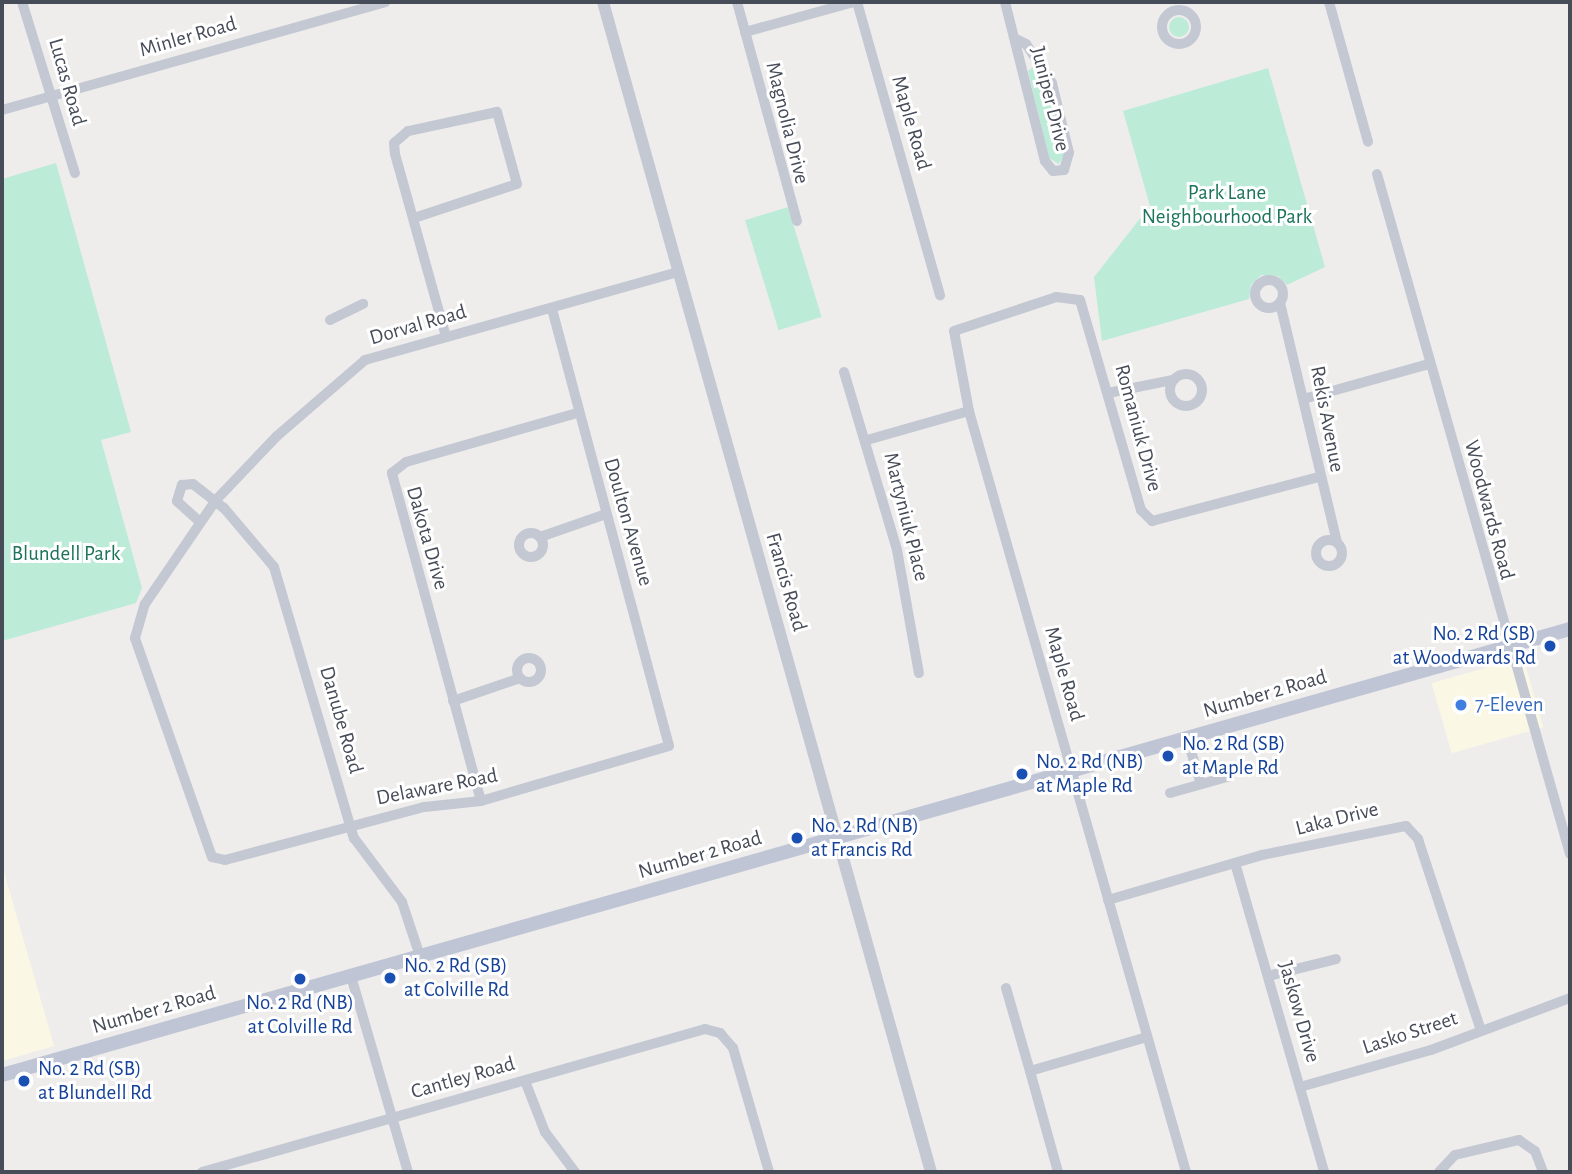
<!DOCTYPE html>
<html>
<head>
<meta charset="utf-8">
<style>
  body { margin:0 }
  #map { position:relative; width:1572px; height:1174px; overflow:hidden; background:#efedec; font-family:"Alegreya Sans",sans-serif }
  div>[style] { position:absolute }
  .commercial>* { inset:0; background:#faf8e5; transform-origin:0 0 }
  .green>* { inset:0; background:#bcebd8; transform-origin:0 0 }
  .round { border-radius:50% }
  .minor>* { height:10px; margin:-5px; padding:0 5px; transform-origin:5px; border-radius:5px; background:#c3c8d3 }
  .minor>.ring { margin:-5px; padding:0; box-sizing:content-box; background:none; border:10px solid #c3c8d3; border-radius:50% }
  .tertiary>* { height:12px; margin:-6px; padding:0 6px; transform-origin:6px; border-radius:6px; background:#c3c8d3 }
  .secondary>* { height:14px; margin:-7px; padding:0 7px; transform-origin:7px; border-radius:7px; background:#bfc5d4 }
  .dots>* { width:19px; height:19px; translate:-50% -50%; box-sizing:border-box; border:4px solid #fff; border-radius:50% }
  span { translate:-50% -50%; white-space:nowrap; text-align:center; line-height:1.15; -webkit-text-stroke:6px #fff; paint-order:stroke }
  .street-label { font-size:21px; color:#464c58 }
  .park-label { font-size:21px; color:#1c745a }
  .transit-label { font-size:21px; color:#164399 }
  .right { translate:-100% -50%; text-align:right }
  .left { translate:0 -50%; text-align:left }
  .shop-label { font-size:21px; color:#366cbe }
  .frame { position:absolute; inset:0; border:4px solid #464c58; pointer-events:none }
</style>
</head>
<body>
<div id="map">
  <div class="commercial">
    <div style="left:1523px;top:657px;width:73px;height:95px;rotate:74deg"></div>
    <div style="clip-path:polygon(2px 865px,54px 1046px,2px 1061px)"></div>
  </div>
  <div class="green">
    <div class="round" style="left:1169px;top:17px;width:20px;height:20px"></div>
    <div style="clip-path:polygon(1034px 66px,1046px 85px,1064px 154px,1059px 164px,1049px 158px,1028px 71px)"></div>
    <div style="clip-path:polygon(1268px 68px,1325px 267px,1287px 285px,1278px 276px,1261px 275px,1251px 285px,1249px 299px,1102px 341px,1094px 277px,1150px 206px,1123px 111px)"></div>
    <div style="clip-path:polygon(56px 163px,131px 432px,101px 440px,142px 588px,136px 603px,2px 641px,2px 179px)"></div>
    <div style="left:788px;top:207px;width:115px;height:45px;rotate:73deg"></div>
  </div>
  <div class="minor">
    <div style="left:22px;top:2px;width:179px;rotate:72.8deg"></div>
    <div style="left:737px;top:2px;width:227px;rotate:74.7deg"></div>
    <div style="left:857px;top:2px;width:305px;rotate:74.2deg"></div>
    <div style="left:1005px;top:2px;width:164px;rotate:75.9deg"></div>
    <div style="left:1045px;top:161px;width:13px;rotate:51deg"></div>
    <div style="left:1053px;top:171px;width:11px;rotate:-5deg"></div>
    <div style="left:1064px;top:170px;width:18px;rotate:-74deg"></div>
    <div style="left:1069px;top:153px;width:72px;rotate:-103.7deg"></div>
    <div style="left:1052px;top:83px;width:47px;rotate:-123.7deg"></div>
    <div style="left:1026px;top:44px;width:13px;rotate:-153deg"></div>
    <div style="left:1329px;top:2px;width:145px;rotate:74.4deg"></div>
    <div class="ring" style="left:1162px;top:10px;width:24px;height:24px"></div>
    <div style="left:745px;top:32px;width:113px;rotate:-15.4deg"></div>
    <div style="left:2px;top:110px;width:398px;rotate:-15.7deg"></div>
    <div style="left:1377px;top:174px;width:707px;rotate:74.15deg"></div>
    <div style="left:414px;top:218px;width:108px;rotate:-18.3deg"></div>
    <div style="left:517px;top:184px;width:75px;rotate:-105.5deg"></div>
    <div style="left:497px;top:112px;width:91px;rotate:167.9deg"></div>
    <div style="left:408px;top:131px;width:18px;rotate:139deg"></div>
    <div style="left:394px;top:143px;width:11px;rotate:85deg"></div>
    <div style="left:395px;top:154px;width:190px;rotate:74.4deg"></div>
    <div class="ring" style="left:1255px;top:280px;width:18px;height:18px"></div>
    <div style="left:1280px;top:303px;width:246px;rotate:76.6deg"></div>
    <div style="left:552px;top:309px;width:452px;rotate:75deg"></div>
    <div style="left:669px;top:746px;width:196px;rotate:163.7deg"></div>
    <div style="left:481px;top:801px;width:57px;rotate:174deg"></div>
    <div style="left:424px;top:807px;width:206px;rotate:165.1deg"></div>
    <div style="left:225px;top:860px;width:13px;rotate:-167deg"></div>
    <div style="left:212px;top:857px;width:232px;rotate:-109.4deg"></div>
    <div style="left:135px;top:638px;width:35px;rotate:-74deg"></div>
    <div style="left:145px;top:604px;width:126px;rotate:-55.7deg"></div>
    <div style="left:216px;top:500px;width:88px;rotate:-46.4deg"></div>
    <div style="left:277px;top:436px;width:116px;rotate:-40.8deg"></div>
    <div style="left:365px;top:360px;width:326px;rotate:-15.7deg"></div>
    <div style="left:330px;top:320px;width:37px;rotate:-26deg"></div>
    <div style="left:844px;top:372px;width:186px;rotate:73.4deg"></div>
    <div style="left:897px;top:550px;width:125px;rotate:79.9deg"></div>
    <div class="ring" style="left:1170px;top:374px;width:22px;height:22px"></div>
    <div style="left:1108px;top:393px;width:65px;rotate:-11.5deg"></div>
    <div style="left:1307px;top:398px;width:127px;rotate:-15.6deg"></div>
    <div style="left:867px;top:440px;width:106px;rotate:-15.9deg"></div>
    <div style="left:200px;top:522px;width:31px;rotate:-138deg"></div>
    <div style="left:177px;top:501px;width:17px;rotate:-73deg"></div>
    <div style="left:182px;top:485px;width:11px;rotate:-5deg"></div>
    <div style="left:193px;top:484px;width:39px;rotate:38deg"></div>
    <div style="left:224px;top:508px;width:77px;rotate:49.7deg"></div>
    <div style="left:274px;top:567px;width:283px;rotate:73.6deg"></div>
    <div style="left:354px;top:838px;width:80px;rotate:53.1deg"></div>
    <div style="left:402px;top:902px;width:57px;rotate:71.6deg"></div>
    <div class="ring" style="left:519px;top:533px;width:14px;height:14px"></div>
    <div style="left:540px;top:537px;width:70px;rotate:-19.2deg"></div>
    <div class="ring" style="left:1316px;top:540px;width:16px;height:16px"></div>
    <div class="ring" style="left:517px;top:658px;width:14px;height:14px"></div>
    <div style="left:453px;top:701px;width:71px;rotate:-18.9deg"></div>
    <div style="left:1187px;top:738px;width:48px;rotate:73.1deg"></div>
    <div style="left:1170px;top:793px;width:62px;rotate:-15.8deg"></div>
    <div style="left:481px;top:801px;width:340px;rotate:-105.2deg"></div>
    <div style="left:392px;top:473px;width:18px;rotate:-38deg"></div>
    <div style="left:406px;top:462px;width:178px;rotate:-16deg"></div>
    <div style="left:1235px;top:863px;width:322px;rotate:73.9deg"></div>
    <div style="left:1108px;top:900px;width:160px;rotate:-16.3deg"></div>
    <div style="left:1262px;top:855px;width:147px;rotate:-11.4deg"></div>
    <div style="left:1406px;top:826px;width:18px;rotate:47deg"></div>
    <div style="left:1418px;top:839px;width:199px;rotate:71.8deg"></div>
    <div style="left:351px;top:976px;width:204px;rotate:73.8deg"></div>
    <div style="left:1268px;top:976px;width:70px;rotate:-14deg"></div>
    <div style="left:1006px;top:988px;width:86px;rotate:73.9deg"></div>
    <div style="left:525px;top:1081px;width:55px;rotate:68.6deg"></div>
    <div style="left:545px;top:1132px;width:50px;rotate:53.1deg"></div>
    <div style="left:1300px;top:1087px;width:136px;rotate:-15.8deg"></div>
    <div style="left:1431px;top:1050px;width:148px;rotate:-20.5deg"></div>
    <div style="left:202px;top:1172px;width:523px;rotate:-15.87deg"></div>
    <div style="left:705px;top:1029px;width:16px;rotate:15deg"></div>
    <div style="left:720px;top:1033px;width:20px;rotate:49deg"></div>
    <div style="left:733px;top:1048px;width:129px;rotate:73.8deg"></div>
    <div style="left:1058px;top:1172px;width:105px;rotate:-105.5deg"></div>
    <div style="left:1030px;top:1071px;width:122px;rotate:-16.2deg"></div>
    <div style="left:1186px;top:1172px;width:791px;rotate:-105.92deg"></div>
    <div style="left:969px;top:411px;width:81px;rotate:-100.6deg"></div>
    <div style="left:954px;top:331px;width:108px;rotate:-18.4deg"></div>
    <div style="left:1056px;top:297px;width:24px;rotate:7deg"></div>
    <div style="left:1080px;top:300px;width:219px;rotate:73.8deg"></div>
    <div style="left:1141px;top:510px;width:16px;rotate:45deg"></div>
    <div style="left:1152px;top:521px;width:172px;rotate:-14.8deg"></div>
    <div style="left:1439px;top:1172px;width:23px;rotate:-47deg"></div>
    <div style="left:1455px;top:1155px;width:66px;rotate:-13.2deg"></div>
    <div style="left:1519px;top:1140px;width:19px;rotate:35deg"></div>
    <div style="left:1535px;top:1151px;width:22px;rotate:69deg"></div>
  </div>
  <div class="tertiary">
    <div style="left:603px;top:2px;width:1215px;rotate:74.34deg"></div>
  </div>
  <div class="secondary">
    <div style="left:2px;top:1075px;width:1630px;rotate:-15.88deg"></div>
  </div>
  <div class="dots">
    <div style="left:1550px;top:646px;background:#1a4fb4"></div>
    <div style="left:1461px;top:705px;background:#3f7fe0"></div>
    <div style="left:1168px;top:756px;background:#1a4fb4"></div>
    <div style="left:1022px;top:774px;background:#1a4fb4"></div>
    <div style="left:797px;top:838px;background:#1a4fb4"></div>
    <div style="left:390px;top:978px;background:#1a4fb4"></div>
    <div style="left:300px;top:979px;background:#1a4fb4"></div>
    <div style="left:24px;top:1081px;background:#1a4fb4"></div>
  </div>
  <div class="street-label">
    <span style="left:188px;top:37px;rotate:-16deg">Minler Road</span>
    <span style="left:67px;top:82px;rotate:74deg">Lucas Road</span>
    <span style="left:1050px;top:99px;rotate:76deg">Juniper Drive</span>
    <span style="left:787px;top:123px;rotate:76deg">Magnolia Drive</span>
    <span style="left:911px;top:123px;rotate:74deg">Maple Road</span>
    <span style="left:418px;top:325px;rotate:-16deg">Dorval Road</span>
    <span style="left:1327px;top:419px;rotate:79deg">Rekis Avenue</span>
    <span style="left:1138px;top:428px;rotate:75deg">Romaniuk Drive</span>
    <span style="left:1489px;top:510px;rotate:75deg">Woodwards Road</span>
    <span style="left:906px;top:517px;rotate:76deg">Martyniuk Place</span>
    <span style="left:628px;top:522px;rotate:74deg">Doulton Avenue</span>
    <span style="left:427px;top:538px;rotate:74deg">Dakota Drive</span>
    <span style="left:786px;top:582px;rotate:74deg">Francis Road</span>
    <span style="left:1064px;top:674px;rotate:74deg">Maple Road</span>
    <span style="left:1265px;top:694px;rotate:-16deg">Number 2 Road</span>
    <span style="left:341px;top:720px;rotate:74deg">Danube Road</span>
    <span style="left:437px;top:787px;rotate:-11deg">Delaware Road</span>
    <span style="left:1337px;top:819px;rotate:-14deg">Laka Drive</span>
    <span style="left:700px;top:855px;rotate:-16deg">Number 2 Road</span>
    <span style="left:154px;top:1010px;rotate:-16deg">Number 2 Road</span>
    <span style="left:1299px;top:1012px;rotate:74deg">Jaskow Drive</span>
    <span style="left:1410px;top:1033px;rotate:-18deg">Lasko Street</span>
    <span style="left:463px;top:1078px;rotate:-16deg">Cantley Road</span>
  </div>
  <div class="park-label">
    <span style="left:1227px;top:205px">Park Lane<br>Neighbourhood Park</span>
    <span style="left:66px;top:554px">Blundell Park</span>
  </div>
  <div class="transit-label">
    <span class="right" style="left:1536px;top:646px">No. 2 Rd (SB)<br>at Woodwards Rd</span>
    <span class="left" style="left:1182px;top:756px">No. 2 Rd (SB)<br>at Maple Rd</span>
    <span class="left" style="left:1036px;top:774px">No. 2 Rd (NB)<br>at Maple Rd</span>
    <span class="left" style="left:811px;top:838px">No. 2 Rd (NB)<br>at Francis Rd</span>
    <span class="left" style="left:404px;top:978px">No. 2 Rd (SB)<br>at Colville Rd</span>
    <span style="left:300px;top:1015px">No. 2 Rd (NB)<br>at Colville Rd</span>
    <span class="left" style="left:38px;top:1081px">No. 2 Rd (SB)<br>at Blundell Rd</span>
  </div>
  <div class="shop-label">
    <span class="left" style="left:1475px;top:705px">7-Eleven</span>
  </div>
  <div class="frame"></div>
</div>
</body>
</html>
